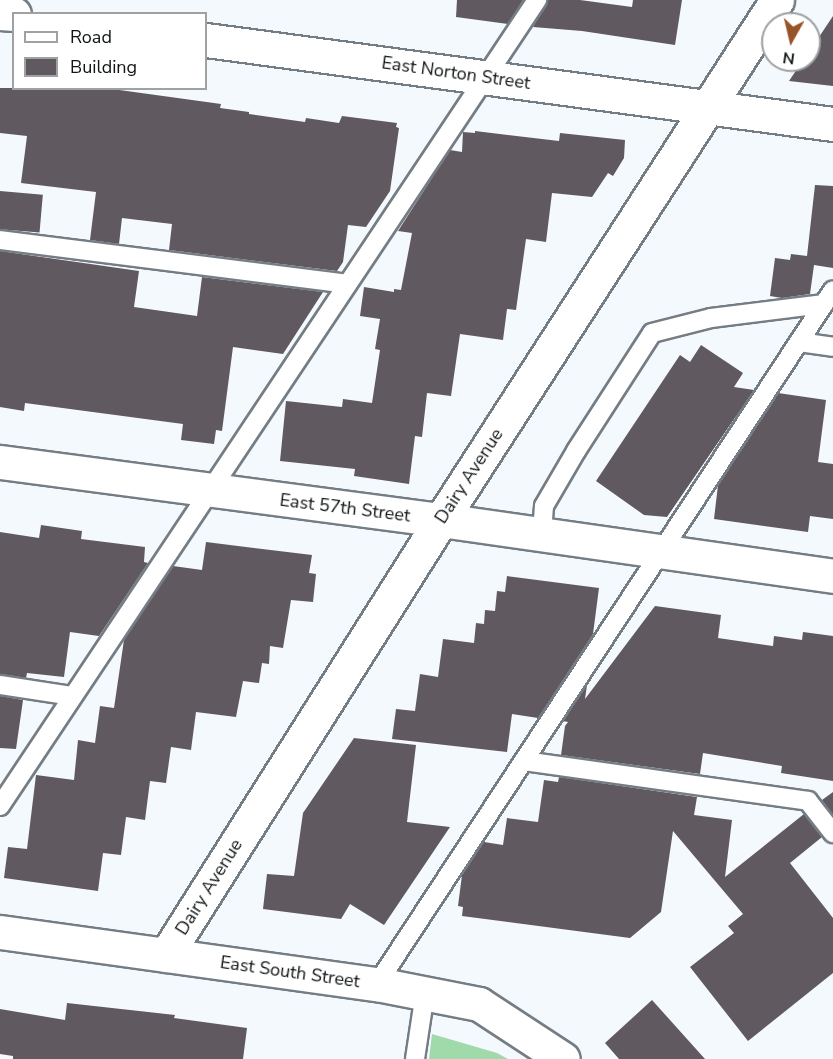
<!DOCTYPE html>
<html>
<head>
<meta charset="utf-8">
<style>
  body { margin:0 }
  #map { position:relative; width:833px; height:1059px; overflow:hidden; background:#f4f9fe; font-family:"Nunito Sans",sans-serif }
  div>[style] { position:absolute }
  .green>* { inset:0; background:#a1daaa }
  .building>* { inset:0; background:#605960; transform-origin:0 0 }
  .roads { filter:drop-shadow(2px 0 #757d84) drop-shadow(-2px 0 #757d84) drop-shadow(0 2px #757d84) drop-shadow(0 -2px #757d84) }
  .service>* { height:18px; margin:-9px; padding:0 9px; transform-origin:9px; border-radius:9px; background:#fff }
  .minor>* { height:33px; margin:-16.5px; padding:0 16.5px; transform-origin:16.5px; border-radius:16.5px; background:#fff }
  .tertiary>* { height:33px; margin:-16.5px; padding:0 16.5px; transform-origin:16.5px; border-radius:16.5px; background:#fff }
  span { translate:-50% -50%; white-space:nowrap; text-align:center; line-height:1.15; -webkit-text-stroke:6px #fff; paint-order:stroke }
  .street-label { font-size:18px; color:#101416 }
  .legend { position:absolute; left:12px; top:12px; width:195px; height:78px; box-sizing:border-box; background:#fff; border:2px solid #9fa1a2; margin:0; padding:8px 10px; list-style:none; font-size:18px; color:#101416 }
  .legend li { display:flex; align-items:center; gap:12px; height:30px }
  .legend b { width:30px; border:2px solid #9fa1a2 }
  .north { position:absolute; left:761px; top:12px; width:60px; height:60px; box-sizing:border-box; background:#fff; border:2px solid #9fa1a2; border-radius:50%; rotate:188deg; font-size:16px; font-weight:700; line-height:24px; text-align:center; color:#101416 }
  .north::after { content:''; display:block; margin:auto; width:21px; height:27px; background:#985329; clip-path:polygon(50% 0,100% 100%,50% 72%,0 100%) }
</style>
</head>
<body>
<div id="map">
  <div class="green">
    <div style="clip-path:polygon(432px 1034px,497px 1053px,508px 1059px,429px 1059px)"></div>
  </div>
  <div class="building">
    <div style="clip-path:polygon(457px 0,523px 0,508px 24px,456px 17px)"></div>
    <div style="clip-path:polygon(548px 0,580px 0,632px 7px,633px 0,682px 0,675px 45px,582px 31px,533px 27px)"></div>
    <div style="clip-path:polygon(833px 16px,833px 86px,789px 81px,803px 60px,809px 60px,809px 52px)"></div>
    <div style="clip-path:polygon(0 88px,105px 88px,221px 104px,220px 108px,249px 112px,249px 114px,305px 122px,306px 118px,339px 123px,342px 116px,397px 123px,396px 127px,399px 128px,390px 191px,366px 227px,348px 225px,343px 262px,337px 271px,169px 250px,172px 224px,122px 218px,119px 244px,90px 240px,96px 192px,21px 183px,27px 136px,0 133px)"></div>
    <div style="clip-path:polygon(475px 131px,559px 141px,560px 133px,625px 140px,624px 158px,613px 176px,608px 173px,592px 197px,552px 193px,546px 242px,526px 239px,516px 310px,507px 309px,503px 340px,460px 334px,451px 396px,427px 393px,422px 437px,415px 436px,409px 484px,354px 476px,355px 469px,280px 461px,286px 401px,342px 407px,343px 399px,372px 403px,380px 350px,375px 349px,380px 319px,360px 316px,364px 287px,394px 292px,394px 289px,401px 290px,412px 233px,398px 231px,450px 150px,462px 152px,463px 132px,475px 133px)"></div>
    <div style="clip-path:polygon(815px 185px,833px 186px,833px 268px,814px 265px,810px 294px,782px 298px,770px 296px,775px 258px,790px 260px,791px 254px,807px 256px)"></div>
    <div style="left:0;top:191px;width:43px;height:38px;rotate:5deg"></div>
    <div style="clip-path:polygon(0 251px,139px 271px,134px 307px,197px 316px,202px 277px,323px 292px,283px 354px,233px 347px,222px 431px,216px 430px,214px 444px,181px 440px,183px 424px,25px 403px,24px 411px,0 407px)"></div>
    <div style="clip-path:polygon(701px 345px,743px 373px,734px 387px,754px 390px,667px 517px,644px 515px,596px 481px,680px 355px,690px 362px)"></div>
    <div style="clip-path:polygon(778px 393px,826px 400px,818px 462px,833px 464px,833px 519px,810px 516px,808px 532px,714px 519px,718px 485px)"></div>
    <div style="clip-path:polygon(41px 525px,82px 531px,81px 539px,145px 547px,144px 562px,148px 563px,99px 636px,70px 632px,64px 677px,27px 673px,26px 678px,0 674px,0 532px,39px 538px)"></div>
    <div style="clip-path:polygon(206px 542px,312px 555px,309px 573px,316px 574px,313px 602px,291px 600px,283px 648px,270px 646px,269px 664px,262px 663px,259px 683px,243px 681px,236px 717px,196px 712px,191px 750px,171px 747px,166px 783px,150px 781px,145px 820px,126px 817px,121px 855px,103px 853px,98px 891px,4px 878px,8px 847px,27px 849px,36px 775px,74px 780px,78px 740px,95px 743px,100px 706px,114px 708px,124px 640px,173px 566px,202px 570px)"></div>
    <div style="clip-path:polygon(507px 576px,599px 588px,593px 634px,538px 718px,512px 714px,507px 752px,392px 739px,396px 709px,415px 711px,420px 674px,438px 677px,443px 639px,474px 643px,476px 623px,484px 624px,485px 610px,495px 611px,497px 591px,505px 592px)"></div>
    <div style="clip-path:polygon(655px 606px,721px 615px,718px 638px,773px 646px,774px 636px,802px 640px,803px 632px,833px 636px,833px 781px,781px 773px,782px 766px,703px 753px,700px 774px,561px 755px,565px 726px,568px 722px,563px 721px,587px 685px,585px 699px)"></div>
    <div style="clip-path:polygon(0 696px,23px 700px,16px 749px,0 748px)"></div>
    <div style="clip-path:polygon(354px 738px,416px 745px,407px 822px,450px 827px,384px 925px,350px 904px,341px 919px,263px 909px,267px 874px,294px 876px,303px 813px)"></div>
    <div style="clip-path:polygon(559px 777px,697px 797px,694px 815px,732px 820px,725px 877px,804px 814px,822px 837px,790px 863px,833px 918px,833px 973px,748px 1041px,690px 967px,734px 933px,728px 926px,743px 914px,673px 831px,661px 912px,630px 938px,462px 916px,463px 907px,458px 906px,462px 875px,484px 842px,503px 845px,507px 818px,538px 822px,544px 780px,558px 782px)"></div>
    <div style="clip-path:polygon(833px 792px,833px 815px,822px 800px)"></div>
    <div style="clip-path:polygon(652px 1000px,705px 1059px,619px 1059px,605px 1043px)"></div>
    <div style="clip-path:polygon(67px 1003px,175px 1015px,174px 1018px,247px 1028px,243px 1059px,13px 1059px,13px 1056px,0 1054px,0 1009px,65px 1020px)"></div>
  </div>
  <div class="roads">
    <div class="service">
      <div style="left:0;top:240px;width:350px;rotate:7.2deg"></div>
      <div style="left:799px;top:342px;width:34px;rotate:8deg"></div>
      <div style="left:542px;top:534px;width:28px;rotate:-86deg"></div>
      <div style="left:544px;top:506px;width:64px;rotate:-59.8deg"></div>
      <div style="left:576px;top:451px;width:140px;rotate:-57.2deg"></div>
      <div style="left:652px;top:333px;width:61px;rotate:-14.3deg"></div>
      <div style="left:711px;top:318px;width:114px;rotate:-7.1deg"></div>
      <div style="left:0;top:685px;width:73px;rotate:8.7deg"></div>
      <div style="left:524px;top:761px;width:287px;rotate:8deg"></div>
      <div style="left:808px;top:801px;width:41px;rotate:52deg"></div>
      <div style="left:0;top:806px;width:969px;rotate:-56.33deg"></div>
      <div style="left:377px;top:984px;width:830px;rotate:-56.69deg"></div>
      <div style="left:415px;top:1059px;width:67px;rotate:-81.4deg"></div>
    </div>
    <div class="minor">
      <div style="left:0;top:13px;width:14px;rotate:4deg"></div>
      <div style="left:206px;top:40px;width:633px;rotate:7.63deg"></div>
      <div style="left:0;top:462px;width:445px;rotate:7.5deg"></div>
      <div style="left:441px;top:520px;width:396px;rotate:8.1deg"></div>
      <div style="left:166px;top:955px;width:515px;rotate:-57.7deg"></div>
      <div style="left:441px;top:520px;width:619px;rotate:-57.13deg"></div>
    </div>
    <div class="tertiary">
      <div style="left:0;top:932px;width:381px;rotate:7.9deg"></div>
      <div style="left:377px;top:984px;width:104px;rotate:11.1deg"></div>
      <div style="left:479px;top:1004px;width:100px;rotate:33.2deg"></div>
    </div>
  </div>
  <div class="street-label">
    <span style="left:456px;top:73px;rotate:8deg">East Norton Street</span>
    <span style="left:469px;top:476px;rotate:-57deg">Dairy Avenue</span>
    <span style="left:345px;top:508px;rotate:7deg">East 57th Street</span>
    <span style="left:209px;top:887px;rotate:-58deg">Dairy Avenue</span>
    <span style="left:290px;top:972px;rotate:8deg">East South Street</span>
  </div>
  <ul class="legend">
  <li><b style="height:8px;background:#fff"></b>Road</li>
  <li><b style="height:16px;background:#605960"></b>Building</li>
  </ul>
  <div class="north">N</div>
</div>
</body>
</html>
